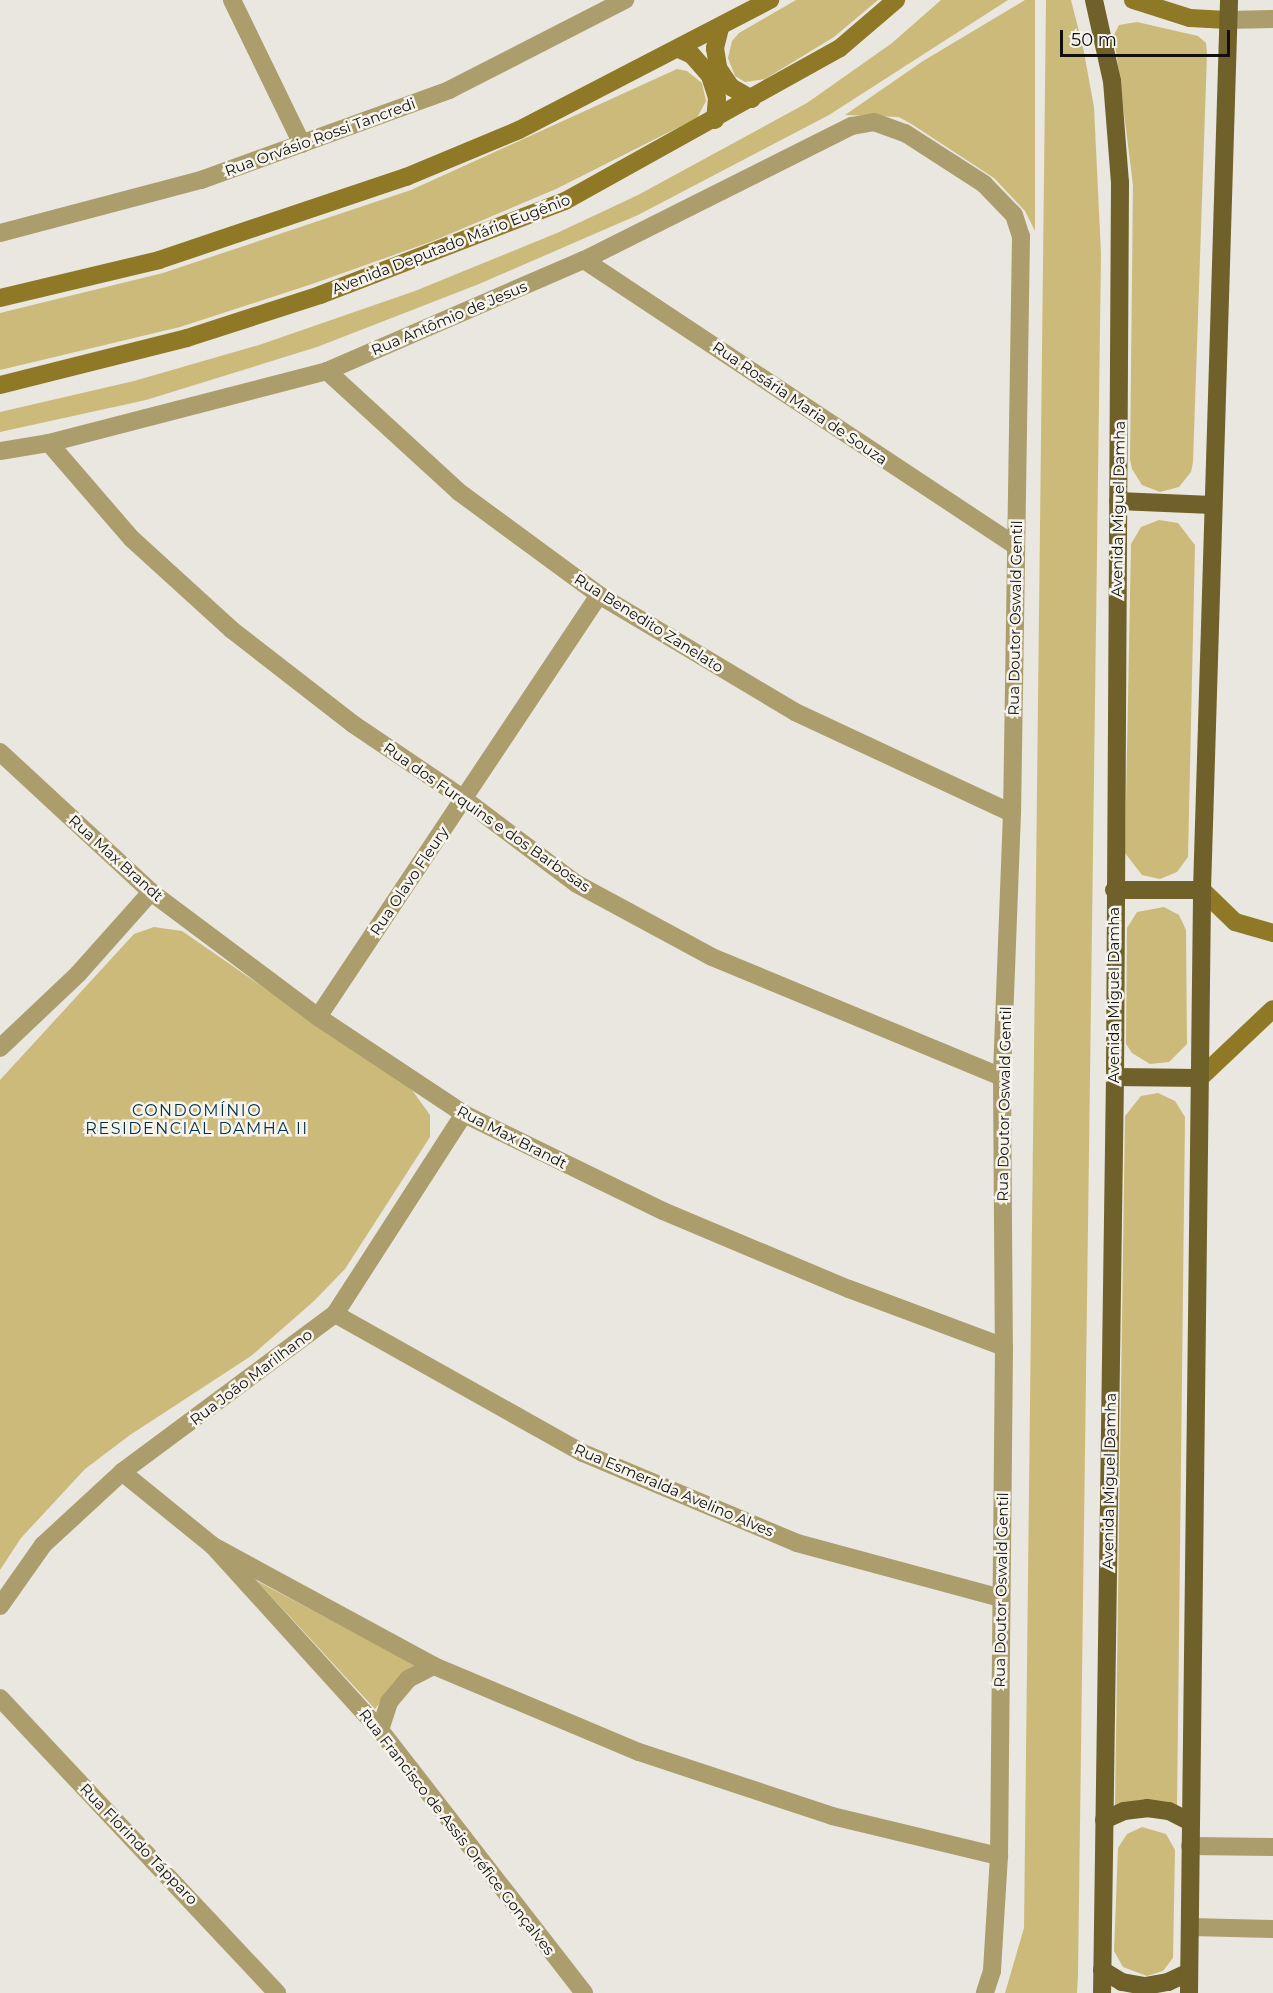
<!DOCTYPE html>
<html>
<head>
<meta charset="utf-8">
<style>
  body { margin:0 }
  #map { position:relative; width:1273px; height:1993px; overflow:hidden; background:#e9e7df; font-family:Montserrat,sans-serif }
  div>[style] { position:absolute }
  .green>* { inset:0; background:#ccba7b }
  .street>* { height:18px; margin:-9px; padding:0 9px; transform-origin:9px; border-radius:9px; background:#ac9d6c }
  .secondary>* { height:18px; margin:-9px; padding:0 9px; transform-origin:9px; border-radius:9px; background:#8f7926 }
  .primary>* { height:18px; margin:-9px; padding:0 9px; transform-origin:9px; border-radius:9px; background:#706029 }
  span { translate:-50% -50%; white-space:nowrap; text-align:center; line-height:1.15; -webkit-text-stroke:5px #f6f4ed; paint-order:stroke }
  .street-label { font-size:15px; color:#11100e }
  .neighbourhood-label { font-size:16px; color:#003145; letter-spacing:1.5px }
  .scale { position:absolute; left:1060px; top:30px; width:170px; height:27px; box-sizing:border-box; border:3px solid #11100e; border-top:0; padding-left:8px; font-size:18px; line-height:21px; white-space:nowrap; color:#11100e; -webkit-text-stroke:4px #f6f4ed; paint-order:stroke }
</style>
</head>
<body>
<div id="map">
  <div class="green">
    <div style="clip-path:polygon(796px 0,878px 0,834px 37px,765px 79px,745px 82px,735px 76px,728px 58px,732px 41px,739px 33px)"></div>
    <div style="clip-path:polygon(941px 0,1008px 0,829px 115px,638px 215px,479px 284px,317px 347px,146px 400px,0 432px,0 412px,134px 381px,259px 345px,415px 291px,557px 233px,638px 195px,807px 103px,892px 43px)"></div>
    <div style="clip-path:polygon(1025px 0,1035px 0,1035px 231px,1025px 211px,994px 178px,913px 125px,899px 117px,845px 115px,923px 61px)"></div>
    <div style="clip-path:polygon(1046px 0,1071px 0,1083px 47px,1094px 107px,1101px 253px,1078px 1975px,1077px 1993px,1005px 1993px,1024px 1928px)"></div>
    <div style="clip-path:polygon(1137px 22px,1198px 36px,1206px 43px,1207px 54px,1193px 462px,1191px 472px,1179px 487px,1160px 492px,1142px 485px,1132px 469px,1130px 460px,1133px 185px,1114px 35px,1119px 25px)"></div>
    <div style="clip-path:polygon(677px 69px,687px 71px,702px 83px,706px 101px,697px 118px,556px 189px,433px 241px,315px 283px,180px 327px,0 370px,0 313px,163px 273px,411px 190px)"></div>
    <div style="clip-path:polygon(1159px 520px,1178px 523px,1195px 545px,1188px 857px,1177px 872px,1160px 879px,1142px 875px,1125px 853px,1131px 544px,1141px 527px)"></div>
    <div style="clip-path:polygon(1164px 907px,1179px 915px,1186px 930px,1187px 1044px,1169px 1062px,1150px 1064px,1132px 1053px,1126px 1044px,1127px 928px,1137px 912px)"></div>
    <div style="clip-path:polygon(154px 927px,182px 931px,412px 1090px,430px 1115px,430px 1137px,345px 1269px,314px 1301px,251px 1356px,130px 1435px,85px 1469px,21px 1538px,0 1570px,0 1080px,134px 934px)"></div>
    <div style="clip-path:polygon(1158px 1093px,1175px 1101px,1185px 1117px,1177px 1808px,1115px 1808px,1125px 1116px,1141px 1096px)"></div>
    <div style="clip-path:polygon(257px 1581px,416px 1665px,401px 1675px,375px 1709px)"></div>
    <div style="clip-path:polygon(1142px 1827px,1166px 1834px,1175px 1850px,1173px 1958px,1163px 1971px,1147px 1976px,1123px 1967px,1114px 1951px,1118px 1848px,1127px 1834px)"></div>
  </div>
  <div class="street">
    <div style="left:232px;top:0;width:160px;rotate:64.1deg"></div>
    <div style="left:1227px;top:20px;width:46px;rotate:-1.2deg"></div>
    <div style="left:0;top:233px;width:208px;rotate:-14.8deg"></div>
    <div style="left:201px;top:180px;width:264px;rotate:-19.9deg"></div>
    <div style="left:449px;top:90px;width:198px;rotate:-27.1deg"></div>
    <div style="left:584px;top:260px;width:518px;rotate:33.51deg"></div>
    <div style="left:327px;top:371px;width:179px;rotate:42.5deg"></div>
    <div style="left:459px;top:492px;width:174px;rotate:36.3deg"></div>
    <div style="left:599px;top:595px;width:228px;rotate:30.8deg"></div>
    <div style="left:795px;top:712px;width:239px;rotate:25deg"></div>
    <div style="left:49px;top:443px;width:127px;rotate:49.2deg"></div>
    <div style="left:132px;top:539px;width:135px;rotate:42.3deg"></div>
    <div style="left:232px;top:630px;width:153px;rotate:37.8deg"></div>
    <div style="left:353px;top:724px;width:134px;rotate:34deg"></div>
    <div style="left:464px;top:799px;width:141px;rotate:37deg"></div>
    <div style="left:577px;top:884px;width:153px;rotate:28.4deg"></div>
    <div style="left:712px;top:957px;width:314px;rotate:22.5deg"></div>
    <div style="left:0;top:451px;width:50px;rotate:-9.3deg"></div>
    <div style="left:49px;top:443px;width:287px;rotate:-14.5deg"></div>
    <div style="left:327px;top:371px;width:280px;rotate:-23.4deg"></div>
    <div style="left:584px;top:260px;width:300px;rotate:-26.6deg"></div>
    <div style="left:852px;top:126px;width:22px;rotate:-10deg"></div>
    <div style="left:874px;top:122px;width:33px;rotate:20deg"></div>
    <div style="left:905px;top:133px;width:94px;rotate:32.8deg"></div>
    <div style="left:984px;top:184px;width:43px;rotate:45.9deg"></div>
    <div style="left:1014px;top:215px;width:22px;rotate:72deg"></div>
    <div style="left:1021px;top:236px;width:577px;rotate:90.89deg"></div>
    <div style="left:1012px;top:813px;width:264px;rotate:92.2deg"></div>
    <div style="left:1002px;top:1077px;width:270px;rotate:89.6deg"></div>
    <div style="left:1004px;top:1347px;width:509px;rotate:90.56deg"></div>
    <div style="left:999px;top:1856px;width:115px;rotate:93.5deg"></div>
    <div style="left:992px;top:1971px;width:23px;rotate:108deg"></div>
    <div style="left:0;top:752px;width:206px;rotate:42.8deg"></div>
    <div style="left:151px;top:892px;width:209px;rotate:36.8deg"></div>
    <div style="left:318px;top:1017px;width:175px;rotate:33.6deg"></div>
    <div style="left:464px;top:1114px;width:221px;rotate:26deg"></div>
    <div style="left:663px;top:1211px;width:202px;rotate:22.8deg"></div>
    <div style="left:849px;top:1289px;width:165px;rotate:20.5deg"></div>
    <div style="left:318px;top:1017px;width:507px;rotate:-56.34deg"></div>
    <div style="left:0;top:1048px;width:108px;rotate:-43.5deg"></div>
    <div style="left:78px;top:974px;width:110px;rotate:-48.3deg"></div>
    <div style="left:335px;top:1314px;width:284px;rotate:29.3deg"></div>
    <div style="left:583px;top:1453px;width:232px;rotate:22.8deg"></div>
    <div style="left:797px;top:1543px;width:211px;rotate:15.1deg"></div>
    <div style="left:122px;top:1472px;width:117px;rotate:39.1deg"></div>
    <div style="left:213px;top:1546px;width:248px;rotate:47.8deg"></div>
    <div style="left:380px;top:1730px;width:333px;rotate:52.2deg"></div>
    <div style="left:213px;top:1546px;width:251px;rotate:28.5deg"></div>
    <div style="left:434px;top:1666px;width:222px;rotate:22.8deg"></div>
    <div style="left:639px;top:1752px;width:203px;rotate:18.3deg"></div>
    <div style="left:832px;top:1816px;width:172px;rotate:13.5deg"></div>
    <div style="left:0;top:1606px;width:75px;rotate:-54.8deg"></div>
    <div style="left:43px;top:1545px;width:108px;rotate:-42.7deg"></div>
    <div style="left:122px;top:1472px;width:265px;rotate:-36.6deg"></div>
    <div style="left:335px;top:1314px;width:238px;rotate:-57.2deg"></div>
    <div style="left:0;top:1698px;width:405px;rotate:46.8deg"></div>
    <div style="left:380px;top:1730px;width:29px;rotate:-72deg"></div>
    <div style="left:389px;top:1702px;width:30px;rotate:-50deg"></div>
    <div style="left:408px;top:1679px;width:29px;rotate:-27deg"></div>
    <div style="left:1190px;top:1846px;width:83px;rotate:0.7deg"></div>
    <div style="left:1190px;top:1927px;width:83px;rotate:1.4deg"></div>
  </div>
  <div class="secondary">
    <div style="left:1133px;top:0;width:60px;rotate:17.5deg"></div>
    <div style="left:1190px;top:18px;width:37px;rotate:3deg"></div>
    <div style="left:720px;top:28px;width:21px;rotate:104deg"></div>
    <div style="left:715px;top:48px;width:20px;rotate:81deg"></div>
    <div style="left:718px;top:68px;width:23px;rotate:56deg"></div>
    <div style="left:731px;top:87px;width:24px;rotate:30deg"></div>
    <div style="left:679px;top:49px;width:14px;rotate:25deg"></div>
    <div style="left:692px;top:55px;width:28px;rotate:49deg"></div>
    <div style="left:710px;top:76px;width:23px;rotate:72deg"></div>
    <div style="left:717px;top:98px;width:22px;rotate:95deg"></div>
    <div style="left:0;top:298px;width:163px;rotate:-13.4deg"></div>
    <div style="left:159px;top:260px;width:261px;rotate:-18.6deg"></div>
    <div style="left:406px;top:177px;width:122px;rotate:-22.6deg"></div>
    <div style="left:519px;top:130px;width:283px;rotate:-27.4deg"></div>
    <div style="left:0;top:385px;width:193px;rotate:-14.1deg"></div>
    <div style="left:187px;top:338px;width:140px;rotate:-17.9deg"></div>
    <div style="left:320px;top:295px;width:262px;rotate:-21deg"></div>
    <div style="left:565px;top:201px;width:315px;rotate:-29.1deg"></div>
    <div style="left:840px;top:48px;width:74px;rotate:-40.6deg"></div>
    <div style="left:1202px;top:890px;width:46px;rotate:44.1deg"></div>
    <div style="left:1235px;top:922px;width:40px;rotate:16deg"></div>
    <div style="left:1200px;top:1078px;width:100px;rotate:-43.4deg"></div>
  </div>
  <div class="primary">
    <div style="left:1094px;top:0;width:83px;rotate:77.5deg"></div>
    <div style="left:1112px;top:81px;width:102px;rotate:85.5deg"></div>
    <div style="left:1120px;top:183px;width:894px;rotate:90.32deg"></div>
    <div style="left:1115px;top:1077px;width:916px;rotate:90.81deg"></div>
    <div style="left:1118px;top:501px;width:94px;rotate:2.4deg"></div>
    <div style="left:1114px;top:890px;width:88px"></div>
    <div style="left:1115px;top:1077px;width:85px;rotate:0.7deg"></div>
    <div style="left:1104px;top:1820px;width:22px;rotate:-24deg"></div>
    <div style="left:1124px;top:1811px;width:23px;rotate:-7deg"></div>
    <div style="left:1147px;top:1808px;width:22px;rotate:8deg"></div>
    <div style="left:1169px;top:1811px;width:22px;rotate:27deg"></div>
    <div style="left:1102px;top:1970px;width:23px;rotate:31deg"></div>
    <div style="left:1122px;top:1982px;width:23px;rotate:10deg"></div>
    <div style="left:1145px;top:1986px;width:23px;rotate:-10deg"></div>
    <div style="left:1168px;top:1982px;width:23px;rotate:-25deg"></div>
    <div style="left:1189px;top:1993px;width:1103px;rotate:-89.32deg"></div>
    <div style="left:1202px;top:890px;width:890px;rotate:-88.26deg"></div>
  </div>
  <div class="street-label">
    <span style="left:320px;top:137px;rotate:-20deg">Rua Orvásio Rossi Tancredi</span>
    <span style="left:451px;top:244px;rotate:-21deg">Avenida Deputado Mário Eugênio</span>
    <span style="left:449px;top:318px;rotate:-23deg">Rua Antômio de Jesus</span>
    <span style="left:800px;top:403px;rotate:34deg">Rua Rosária Maria de Souza</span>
    <span style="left:1118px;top:509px;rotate:-89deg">Avenida Miguel Damha</span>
    <span style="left:1015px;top:618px;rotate:-89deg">Rua Doutor Oswald Gentil</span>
    <span style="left:649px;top:623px;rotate:32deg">Rua Benedito Zanelato</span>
    <span style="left:487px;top:817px;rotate:35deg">Rua dos Furquins e dos Barbosas</span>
    <span style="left:116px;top:858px;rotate:42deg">Rua Max Brandt</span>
    <span style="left:409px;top:881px;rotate:-56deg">Rua Olavo Fleury</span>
    <span style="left:1114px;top:995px;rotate:-90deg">Avenida Miguel Damha</span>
    <span style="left:1004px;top:1104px;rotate:-89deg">Rua Doutor Oswald Gentil</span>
    <span style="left:512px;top:1137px;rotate:27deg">Rua Max Brandt</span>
    <span style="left:251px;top:1377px;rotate:-37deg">Rua João Marilhano</span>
    <span style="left:1109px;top:1481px;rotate:-89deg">Avenida Miguel Damha</span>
    <span style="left:674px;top:1490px;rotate:23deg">Rua Esmeralda Avelino Alves</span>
    <span style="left:1001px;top:1590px;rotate:-89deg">Rua Doutor Oswald Gentil</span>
    <span style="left:457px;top:1832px;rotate:52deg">Rua Francisco de Assis Oréfice Gonçalves</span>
    <span style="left:139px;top:1844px;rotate:46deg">Rua Florindo Tápparo</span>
  </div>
  <div class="neighbourhood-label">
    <span style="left:197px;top:1120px">CONDOMÍNIO<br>RESIDENCIAL DAMHA II</span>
  </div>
  <div class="scale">50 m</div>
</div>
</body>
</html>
